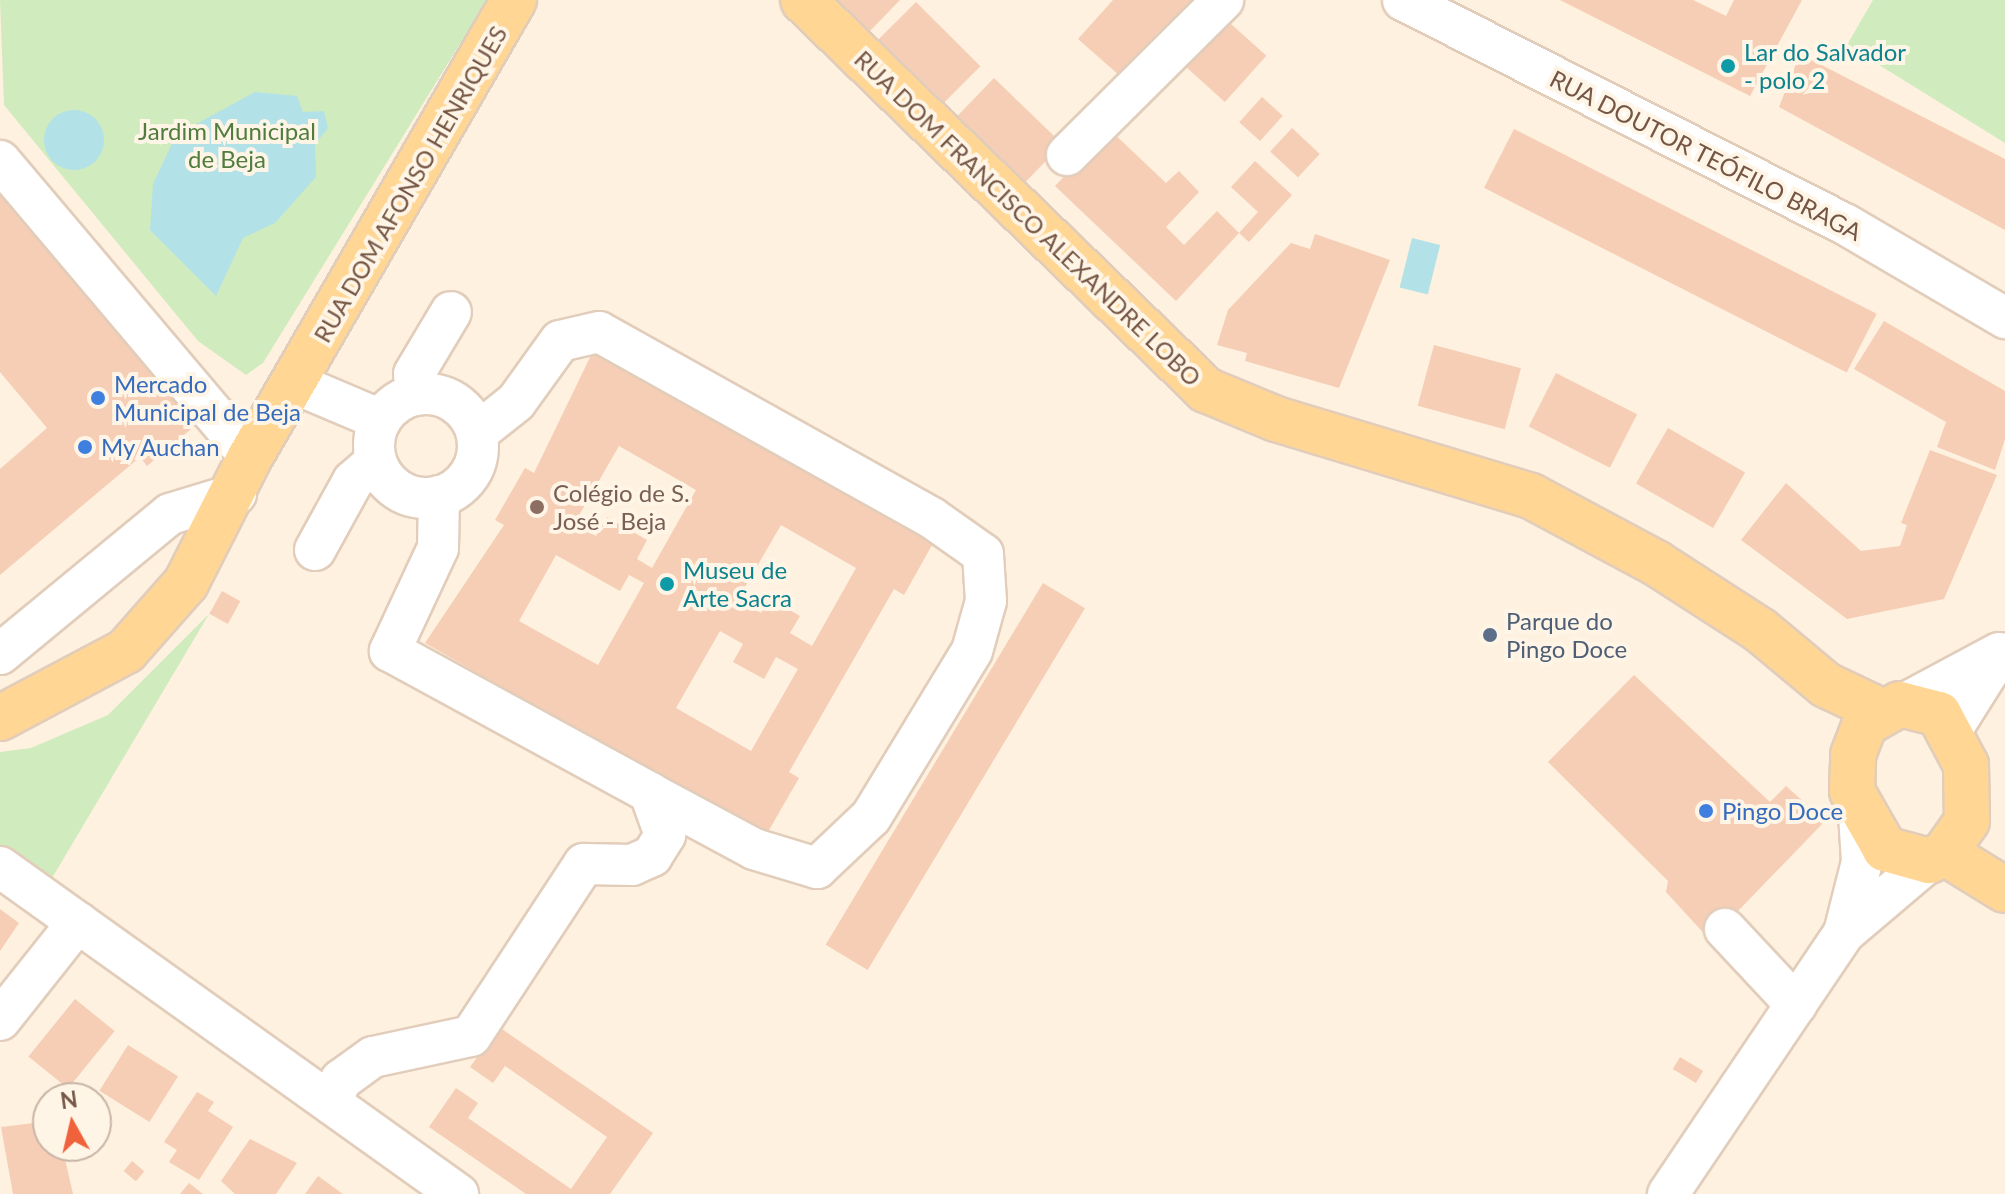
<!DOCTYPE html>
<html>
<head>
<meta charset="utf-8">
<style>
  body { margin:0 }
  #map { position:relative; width:2005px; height:1194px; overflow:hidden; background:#fef1df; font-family:Lato,sans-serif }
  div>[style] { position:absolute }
  .green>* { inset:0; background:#d0ebbd }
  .water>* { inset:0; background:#b3e1e8; transform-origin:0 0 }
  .round { border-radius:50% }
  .building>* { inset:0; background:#f5ceb5; transform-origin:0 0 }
  .roads { filter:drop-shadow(2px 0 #e2cdbb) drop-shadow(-2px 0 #e2cdbb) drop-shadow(0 2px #e2cdbb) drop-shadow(0 -2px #e2cdbb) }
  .minor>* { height:40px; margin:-20px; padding:0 20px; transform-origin:20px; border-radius:20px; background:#fff }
  .minor>.ring { margin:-20px; padding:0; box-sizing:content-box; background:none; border:40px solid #fff; border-radius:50% }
  .major>* { height:44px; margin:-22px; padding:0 22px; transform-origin:22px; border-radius:22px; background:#ffd694 }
  .dots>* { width:22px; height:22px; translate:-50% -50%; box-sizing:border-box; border:4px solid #fff5e6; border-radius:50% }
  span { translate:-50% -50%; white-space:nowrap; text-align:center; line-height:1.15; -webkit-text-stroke:8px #fff5e6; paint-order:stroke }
  .culture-label { font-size:24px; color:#0d838f }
  .left { translate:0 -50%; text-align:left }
  .park-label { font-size:24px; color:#507c3d }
  .street-label { font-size:24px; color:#755645 }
  .shop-label { font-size:24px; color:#366cbe }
  .education-label { font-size:24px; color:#785e54 }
  .service-label { font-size:24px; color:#4e5e75 }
  .north { position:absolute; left:32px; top:1082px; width:80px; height:80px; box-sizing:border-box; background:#fff5e6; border:2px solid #c8b5a6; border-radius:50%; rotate:352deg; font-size:22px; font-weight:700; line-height:32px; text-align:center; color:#755645 }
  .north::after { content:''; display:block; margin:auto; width:28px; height:36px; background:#f0623b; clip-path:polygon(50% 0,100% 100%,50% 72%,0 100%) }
</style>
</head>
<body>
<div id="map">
  <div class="green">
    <div style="clip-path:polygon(0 0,487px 0,263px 363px,246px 375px,198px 341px,4px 105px)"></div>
    <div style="clip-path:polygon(1873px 0,2005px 0,2005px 143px,1847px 45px)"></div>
    <div style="clip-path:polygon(209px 614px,52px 878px,0 846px,0 752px,31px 748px,108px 715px)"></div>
  </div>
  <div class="water">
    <div style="clip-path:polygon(255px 92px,297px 96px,303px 112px,324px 111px,328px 128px,315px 144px,316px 177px,275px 223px,243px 238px,216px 296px,150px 230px,153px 184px,176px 135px)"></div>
    <div class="round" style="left:44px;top:110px;width:60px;height:60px"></div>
    <div style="left:1412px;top:238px;width:29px;height:51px;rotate:14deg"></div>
  </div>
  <div class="building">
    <div style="clip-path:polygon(836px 0,900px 0,869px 32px)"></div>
    <div style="clip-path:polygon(1113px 0,1201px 0,1167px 38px,1159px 31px,1120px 76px,1078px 39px)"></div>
    <div style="clip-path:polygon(1560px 0,1693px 0,1726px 16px,1734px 0,1802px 0,1750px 96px)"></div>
    <div style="left:916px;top:2px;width:91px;height:57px;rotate:45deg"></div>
    <div style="left:1221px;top:15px;width:61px;height:62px;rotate:42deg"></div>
    <div style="clip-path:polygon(1800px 54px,2005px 159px,2005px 230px,1779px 107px)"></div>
    <div style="left:994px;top:78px;width:95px;height:53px;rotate:44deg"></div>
    <div style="left:1262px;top:97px;width:28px;height:34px;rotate:42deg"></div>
    <div style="left:1292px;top:128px;width:38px;height:32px;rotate:43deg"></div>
    <div style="clip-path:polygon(1109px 129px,1166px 183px,1179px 171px,1199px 192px,1166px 227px,1184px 245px,1217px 211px,1239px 233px,1176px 301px,1055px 186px)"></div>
    <div style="left:1514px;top:129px;width:407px;height:66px;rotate:27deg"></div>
    <div style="clip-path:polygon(1255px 161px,1292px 195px,1249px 242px,1239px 233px,1258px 212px,1231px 187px)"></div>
    <div style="clip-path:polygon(0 191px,197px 424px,147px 466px,140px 457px,0 575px,0 469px,47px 428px,0 372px)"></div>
    <div style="clip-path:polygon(1315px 234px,1390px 260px,1339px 388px,1245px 361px,1247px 353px,1217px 345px,1228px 310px,1291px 243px,1310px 249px)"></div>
    <div style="clip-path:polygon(1884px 321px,2005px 391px,2005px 439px,1995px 470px,1937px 447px,1946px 422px,1854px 369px)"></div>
    <div style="clip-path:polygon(evenodd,596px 345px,936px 538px,904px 595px,894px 589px,789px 772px,799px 778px,765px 837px,425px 643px,504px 525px,495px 520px,525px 468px,534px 473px,596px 345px,619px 446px,696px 490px,652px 568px,637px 559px,647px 540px,607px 517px,596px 536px,574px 524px,619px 446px,596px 345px,781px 525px,856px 568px,812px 646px,790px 633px,800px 616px,769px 598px,761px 613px,738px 599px,781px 525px,596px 345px,556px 555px,620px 591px,629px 575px,644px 583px,598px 665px,519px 621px,556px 555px,596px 345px,720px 631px,743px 644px,733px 662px,764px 679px,776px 657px,798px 669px,751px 751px,676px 708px,720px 631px)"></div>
    <div style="left:1434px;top:345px;width:90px;height:63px;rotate:15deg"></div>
    <div style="left:1556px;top:373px;width:91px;height:60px;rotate:27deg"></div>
    <div style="left:1668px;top:428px;width:89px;height:64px;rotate:30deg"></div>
    <div style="clip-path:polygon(1930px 450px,1997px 475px,1944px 599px,1847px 619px,1741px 540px,1786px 483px,1861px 551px,1900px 546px,1907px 525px,1901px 523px)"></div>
    <div style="left:1043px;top:583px;width:49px;height:422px;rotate:31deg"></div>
    <div style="left:222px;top:591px;width:21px;height:26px;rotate:29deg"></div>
    <div style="clip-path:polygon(1634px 675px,1770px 802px,1786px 786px,1825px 821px,1710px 940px,1666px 892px,1668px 881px,1548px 762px)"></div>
    <div style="clip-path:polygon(0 909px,19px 923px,0 951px)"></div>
    <div style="left:75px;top:999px;width:51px;height:74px;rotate:39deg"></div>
    <div style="clip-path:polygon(499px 1027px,653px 1133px,610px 1194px,526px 1194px,429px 1127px,456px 1088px,478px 1103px,468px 1118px,571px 1189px,607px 1137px,505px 1066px,493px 1083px,470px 1067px)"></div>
    <div style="left:128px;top:1045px;width:59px;height:54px;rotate:32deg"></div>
    <div style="left:1680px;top:1057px;width:27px;height:14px;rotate:31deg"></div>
    <div style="clip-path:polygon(50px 1090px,61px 1098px,48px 1098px,48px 1120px,35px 1111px)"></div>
    <div style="clip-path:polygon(197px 1092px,214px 1102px,208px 1111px,233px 1127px,199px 1180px,169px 1162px,177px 1150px,164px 1142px)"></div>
    <div style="clip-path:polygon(34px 1123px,48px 1130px,48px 1146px,62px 1146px,73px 1194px,13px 1194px,1px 1127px)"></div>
    <div style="clip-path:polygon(250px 1139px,297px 1163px,276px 1194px,235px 1194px,221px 1181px)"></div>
    <div style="left:132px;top:1161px;width:16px;height:13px;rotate:40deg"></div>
    <div style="clip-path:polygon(318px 1176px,343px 1194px,305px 1194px)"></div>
    <div style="clip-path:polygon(189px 1183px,203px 1194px,180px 1194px)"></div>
  </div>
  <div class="roads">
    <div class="minor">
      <div style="left:1403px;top:0;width:496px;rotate:26.9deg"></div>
      <div style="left:1845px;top:224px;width:186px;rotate:30.4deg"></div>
      <div style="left:1067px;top:155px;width:220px;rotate:-44.8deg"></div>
      <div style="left:0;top:161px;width:387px;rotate:49.8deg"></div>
      <div style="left:296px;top:384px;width:92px;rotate:23deg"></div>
      <div class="ring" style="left:374px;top:394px;width:64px;height:64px"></div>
      <div style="left:416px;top:395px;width:21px;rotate:-95deg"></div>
      <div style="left:414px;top:374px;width:72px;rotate:-59.2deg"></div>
      <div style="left:439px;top:496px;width:52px;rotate:91.1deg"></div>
      <div style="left:438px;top:548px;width:114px;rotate:115deg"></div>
      <div style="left:390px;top:651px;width:296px;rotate:28.6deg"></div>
      <div style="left:315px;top:550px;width:79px;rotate:-61.2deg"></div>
      <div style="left:353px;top:481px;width:30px;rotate:-41deg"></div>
      <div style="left:0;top:654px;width:220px;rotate:-39.5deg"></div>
      <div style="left:170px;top:514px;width:69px;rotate:-16.9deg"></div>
      <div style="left:1904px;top:704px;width:108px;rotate:-28.2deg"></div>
      <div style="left:1952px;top:729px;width:86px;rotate:-57.8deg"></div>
      <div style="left:0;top:867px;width:563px;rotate:35.53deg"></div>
      <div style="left:1725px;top:929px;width:104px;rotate:46.9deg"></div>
      <div style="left:1845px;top:929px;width:69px;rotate:-75.8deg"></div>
      <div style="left:1862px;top:862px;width:48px;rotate:-93.6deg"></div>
      <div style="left:0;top:1020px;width:125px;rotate:-51.5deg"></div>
      <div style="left:331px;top:1103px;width:25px;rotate:-67deg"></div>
      <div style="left:341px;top:1080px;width:39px;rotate:-36deg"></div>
      <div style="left:373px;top:1057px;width:100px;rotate:-12.1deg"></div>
      <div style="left:471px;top:1036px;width:206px;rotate:-56.7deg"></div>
      <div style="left:584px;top:864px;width:48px;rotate:1.2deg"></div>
      <div style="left:632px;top:865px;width:22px;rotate:-24deg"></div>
      <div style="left:652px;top:856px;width:25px;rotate:-58deg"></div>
      <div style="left:665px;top:835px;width:45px;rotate:-109.7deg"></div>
      <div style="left:650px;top:793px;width:118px;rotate:28.3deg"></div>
      <div style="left:754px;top:849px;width:66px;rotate:16.8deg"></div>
      <div style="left:817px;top:868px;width:74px;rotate:-43.4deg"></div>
      <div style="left:871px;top:817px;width:194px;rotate:-58.7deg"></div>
      <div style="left:972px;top:651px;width:52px;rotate:-74.4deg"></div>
      <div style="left:986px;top:601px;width:47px;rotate:-93.7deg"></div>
      <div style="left:983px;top:554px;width:62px;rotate:-144.8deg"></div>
      <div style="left:932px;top:518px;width:381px;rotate:-150.8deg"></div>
      <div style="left:599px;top:332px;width:40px;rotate:167deg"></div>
      <div style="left:560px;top:341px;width:75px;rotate:125.8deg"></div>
      <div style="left:516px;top:402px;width:50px;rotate:141.5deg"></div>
      <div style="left:1668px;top:1194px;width:315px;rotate:-56deg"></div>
      <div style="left:1844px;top:933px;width:111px;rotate:-40.3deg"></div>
    </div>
    <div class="major">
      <div style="left:803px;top:0;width:561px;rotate:44.06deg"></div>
      <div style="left:1206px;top:390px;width:76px;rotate:22.5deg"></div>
      <div style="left:1276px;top:419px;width:266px;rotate:16.8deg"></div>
      <div style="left:1531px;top:496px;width:142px;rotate:28.2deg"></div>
      <div style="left:1656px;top:563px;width:124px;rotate:32.8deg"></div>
      <div style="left:1760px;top:630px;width:86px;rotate:39.8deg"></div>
      <div style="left:1826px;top:685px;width:61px;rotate:25.3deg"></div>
      <div style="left:1900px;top:704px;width:40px;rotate:14.4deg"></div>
      <div style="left:1939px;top:714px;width:58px;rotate:62.1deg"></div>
      <div style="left:1966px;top:765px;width:56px;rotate:89deg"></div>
      <div style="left:1967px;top:821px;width:39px;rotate:125deg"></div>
      <div style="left:1945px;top:853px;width:18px;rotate:153deg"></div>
      <div style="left:1929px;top:861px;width:46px;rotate:-164.7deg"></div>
      <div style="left:1885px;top:849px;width:67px;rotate:-119.6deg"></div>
      <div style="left:1852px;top:791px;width:36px;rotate:-88deg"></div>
      <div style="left:1853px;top:755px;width:33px;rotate:-69deg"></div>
      <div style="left:1865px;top:724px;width:40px;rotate:-29.7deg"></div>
      <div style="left:0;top:718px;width:143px;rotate:-28deg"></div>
      <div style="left:126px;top:651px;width:91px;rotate:-48.6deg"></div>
      <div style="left:186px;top:583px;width:141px;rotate:-63.1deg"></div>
      <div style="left:250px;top:457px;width:528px;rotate:-59.99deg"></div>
      <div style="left:1945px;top:853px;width:70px;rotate:31.7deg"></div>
    </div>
  </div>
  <div class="dots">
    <div style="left:1728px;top:66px;background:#0f9aa8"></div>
    <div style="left:98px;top:398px;background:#3f7fe0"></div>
    <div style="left:85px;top:447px;background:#3f7fe0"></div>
    <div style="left:537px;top:507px;background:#8d6e63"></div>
    <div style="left:667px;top:584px;background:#0f9aa8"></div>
    <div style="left:1490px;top:635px;background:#5c6f8a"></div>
    <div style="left:1706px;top:811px;background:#3f7fe0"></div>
  </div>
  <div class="culture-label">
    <span class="left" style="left:1744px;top:66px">Lar do Salvador<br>- polo 2</span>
    <span class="left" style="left:683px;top:584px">Museu de<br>Arte Sacra</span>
  </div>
  <div class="park-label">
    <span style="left:227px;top:145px">Jardim Municipal<br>de Beja</span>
  </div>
  <div class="street-label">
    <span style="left:1706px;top:155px;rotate:27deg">RUA DOUTOR TEÓFILO BRAGA</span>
    <span style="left:410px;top:184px;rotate:-60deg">RUA DOM AFONSO HENRIQUES</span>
    <span style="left:1028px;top:218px;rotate:44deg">RUA DOM FRANCISCO ALEXANDRE LOBO</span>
  </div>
  <div class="shop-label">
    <span class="left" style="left:114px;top:398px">Mercado<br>Municipal de Beja</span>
    <span class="left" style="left:101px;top:447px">My Auchan</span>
    <span class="left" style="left:1722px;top:811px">Pingo Doce</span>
  </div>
  <div class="education-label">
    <span class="left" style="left:553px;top:507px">Colégio de S.<br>José - Beja</span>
  </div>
  <div class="service-label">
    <span class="left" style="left:1506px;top:635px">Parque do<br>Pingo Doce</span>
  </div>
  <div class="north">N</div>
</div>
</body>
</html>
